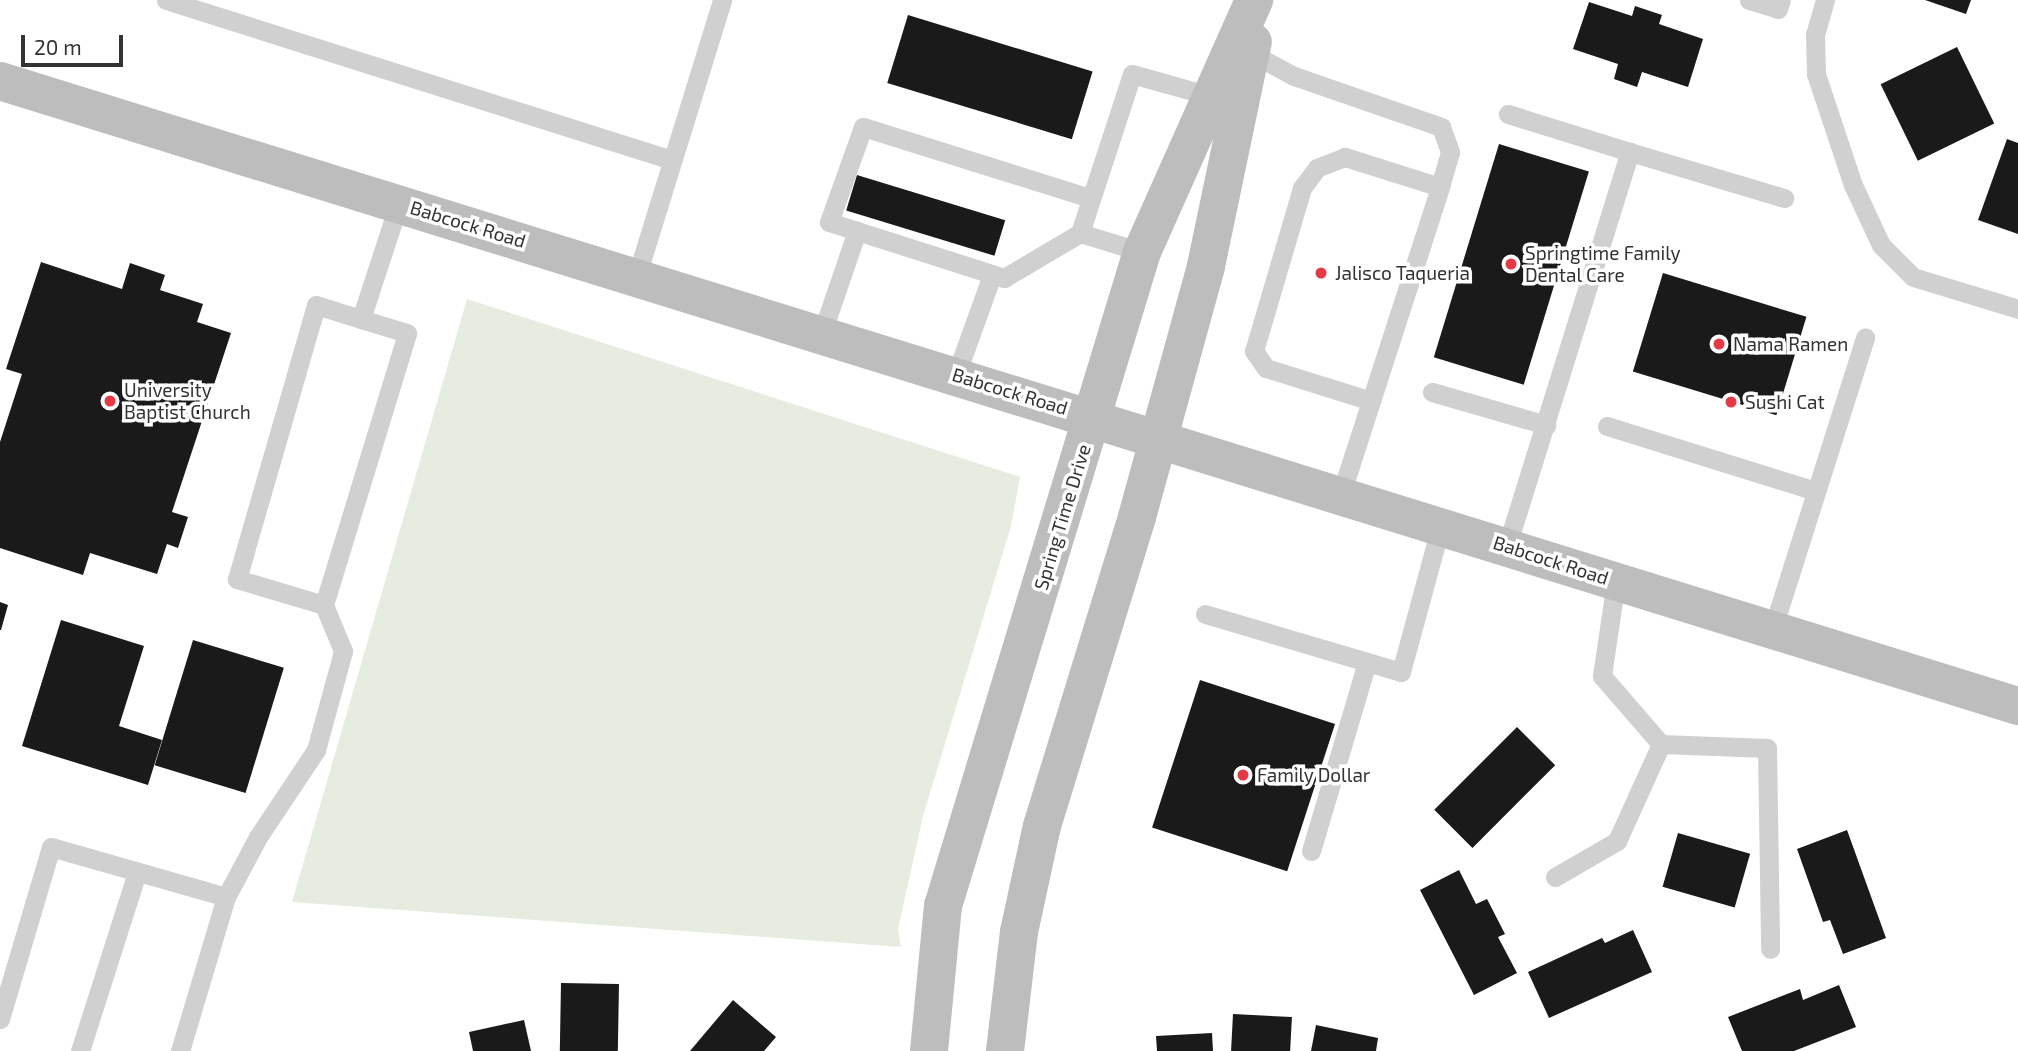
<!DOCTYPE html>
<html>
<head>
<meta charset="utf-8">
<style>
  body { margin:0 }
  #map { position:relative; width:2018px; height:1051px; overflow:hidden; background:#fff; font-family:"Exo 2",sans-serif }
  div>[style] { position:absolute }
  .green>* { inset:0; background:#e6ecdf }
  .building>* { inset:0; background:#1a1a1a; transform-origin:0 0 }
  .lane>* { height:19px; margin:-9.5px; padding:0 9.5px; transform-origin:9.5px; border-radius:9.5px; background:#d0d0d0 }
  .secondary>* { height:38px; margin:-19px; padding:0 19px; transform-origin:19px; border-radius:19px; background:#bdbdbd }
  .dots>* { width:19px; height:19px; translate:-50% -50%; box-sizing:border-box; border:4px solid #fff; border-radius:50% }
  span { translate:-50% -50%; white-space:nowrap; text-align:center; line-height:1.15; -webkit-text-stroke:7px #fff; paint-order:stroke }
  .street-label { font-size:19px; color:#333 }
  .poi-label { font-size:19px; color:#333 }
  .left { translate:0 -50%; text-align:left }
  .scale { position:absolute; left:21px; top:35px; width:102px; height:32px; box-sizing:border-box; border:4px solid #333; border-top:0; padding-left:9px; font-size:21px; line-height:24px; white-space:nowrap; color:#333; -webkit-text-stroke:5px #fff; paint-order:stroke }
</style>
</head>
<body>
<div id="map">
  <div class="green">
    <div style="clip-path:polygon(467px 299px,1020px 477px,1011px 526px,923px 816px,898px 929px,901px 947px,292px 902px)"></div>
  </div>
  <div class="building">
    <div style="clip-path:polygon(1925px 0,1971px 0,1966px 14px)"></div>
    <div style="clip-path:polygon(1589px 2px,1632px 16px,1635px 6px,1662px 15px,1659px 24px,1703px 39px,1688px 87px,1642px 72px,1637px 87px,1614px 79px,1618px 64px,1573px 49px)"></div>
    <div style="left:908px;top:15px;width:193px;height:71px;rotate:17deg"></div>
    <div style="left:1957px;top:47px;width:85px;height:85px;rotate:64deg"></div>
    <div style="clip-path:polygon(2007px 139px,2018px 143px,2018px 234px,1978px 220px)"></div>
    <div style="left:1499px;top:144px;width:94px;height:223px;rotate:17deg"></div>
    <div style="left:857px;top:175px;width:155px;height:37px;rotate:17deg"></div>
    <div style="clip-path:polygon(41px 262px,122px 289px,130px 263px,165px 275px,160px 290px,203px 304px,197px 322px,231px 333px,172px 512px,188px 517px,178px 548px,167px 544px,157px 574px,90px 553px,83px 575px,0 548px,0 442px,22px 374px,6px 369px)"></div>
    <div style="left:1663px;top:273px;width:150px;height:103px;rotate:17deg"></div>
    <div style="clip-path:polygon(0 602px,8px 605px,1px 630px,0 630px)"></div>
    <div style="clip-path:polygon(61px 620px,144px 646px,119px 726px,162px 740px,148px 785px,22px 746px)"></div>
    <div style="left:193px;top:640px;width:95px;height:131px;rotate:17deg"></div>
    <div style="left:1200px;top:680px;width:142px;height:155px;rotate:18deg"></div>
    <div style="left:1517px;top:727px;width:54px;height:117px;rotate:45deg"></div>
    <div style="clip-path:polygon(1847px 830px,1886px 938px,1843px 954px,1830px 920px,1823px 922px,1797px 849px)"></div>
    <div style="left:1678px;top:833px;width:75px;height:56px;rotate:16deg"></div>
    <div style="clip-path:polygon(1459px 870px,1476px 904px,1487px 899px,1505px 934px,1498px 937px,1517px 973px,1474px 995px,1420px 890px)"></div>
    <div style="clip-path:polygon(1633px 930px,1652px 972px,1549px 1018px,1528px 972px,1602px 938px,1605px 943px)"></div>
    <div style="left:561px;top:983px;width:58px;height:68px;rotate:1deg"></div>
    <div style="clip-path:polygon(1839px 985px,1856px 1027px,1794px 1051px,1742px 1051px,1728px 1017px,1800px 989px,1803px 1000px)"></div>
    <div style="clip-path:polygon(733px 1000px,776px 1037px,764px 1051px,690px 1051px)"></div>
    <div style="left:1233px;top:1014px;width:59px;height:37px;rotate:3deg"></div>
    <div style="clip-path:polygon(524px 1020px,531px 1051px,473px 1051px,469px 1032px)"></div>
    <div style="clip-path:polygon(1316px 1025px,1378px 1038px,1376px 1051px,1311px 1051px)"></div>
    <div style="clip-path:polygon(1212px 1033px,1213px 1051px,1157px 1051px,1156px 1036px)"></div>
  </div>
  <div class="lane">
    <div style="left:166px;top:0;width:531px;rotate:17.55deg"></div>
    <div style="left:1749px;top:0;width:30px;rotate:17deg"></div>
    <div style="left:1778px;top:9px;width:9px;rotate:-72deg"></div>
    <div style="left:1825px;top:0;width:35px;rotate:106deg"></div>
    <div style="left:1815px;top:34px;width:40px;rotate:88.6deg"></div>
    <div style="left:1816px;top:74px;width:117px;rotate:71.6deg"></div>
    <div style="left:1853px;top:185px;width:66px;rotate:65deg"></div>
    <div style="left:1881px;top:245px;width:45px;rotate:45deg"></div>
    <div style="left:1913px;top:277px;width:110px;rotate:16.9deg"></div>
    <div style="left:1245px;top:50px;width:55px;rotate:28deg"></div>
    <div style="left:1294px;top:76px;width:156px;rotate:19.1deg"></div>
    <div style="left:1441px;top:127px;width:27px;rotate:70deg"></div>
    <div style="left:1450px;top:152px;width:36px;rotate:106deg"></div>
    <div style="left:1630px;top:152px;width:161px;rotate:16.6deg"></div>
    <div style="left:1090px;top:198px;width:238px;rotate:-162.6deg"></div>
    <div style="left:863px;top:127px;width:101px;rotate:109.7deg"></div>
    <div style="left:829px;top:222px;width:184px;rotate:17.7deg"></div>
    <div style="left:1004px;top:278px;width:88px;rotate:-30.6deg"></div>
    <div style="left:1080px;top:233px;width:167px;rotate:-71.9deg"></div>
    <div style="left:1132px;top:74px;width:82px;rotate:15.6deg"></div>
    <div style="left:1080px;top:233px;width:65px;rotate:17deg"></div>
    <div style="left:637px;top:275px;width:288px;rotate:-72.8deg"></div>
    <div style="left:822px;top:333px;width:108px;rotate:-71.1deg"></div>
    <div style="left:956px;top:375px;width:106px;rotate:-70.2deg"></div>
    <div style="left:1432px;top:392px;width:119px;rotate:16.1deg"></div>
    <div style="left:1607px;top:426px;width:219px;rotate:17.3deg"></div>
    <div style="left:1341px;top:494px;width:323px;rotate:-72.1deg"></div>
    <div style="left:1440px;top:187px;width:100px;rotate:-162.5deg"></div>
    <div style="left:1345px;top:157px;width:30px;rotate:159deg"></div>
    <div style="left:1317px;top:168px;width:25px;rotate:127deg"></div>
    <div style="left:1302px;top:188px;width:170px;rotate:106.4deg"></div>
    <div style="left:1254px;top:351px;width:21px;rotate:55deg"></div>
    <div style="left:1266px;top:368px;width:110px;rotate:17.4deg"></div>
    <div style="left:1507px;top:546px;width:413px;rotate:-72.7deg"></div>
    <div style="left:1630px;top:152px;width:128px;rotate:-162.7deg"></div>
    <div style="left:1616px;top:581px;width:96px;rotate:98.4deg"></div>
    <div style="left:1602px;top:676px;width:90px;rotate:49.1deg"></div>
    <div style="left:1661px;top:744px;width:106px;rotate:2.2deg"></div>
    <div style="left:1767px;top:748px;width:201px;rotate:89.1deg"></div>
    <div style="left:324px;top:605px;width:91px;rotate:-163.4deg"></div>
    <div style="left:237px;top:579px;width:285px;rotate:-73.9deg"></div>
    <div style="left:316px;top:305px;width:47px;rotate:17.3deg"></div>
    <div style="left:1205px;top:614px;width:204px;rotate:16.5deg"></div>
    <div style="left:1401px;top:672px;width:152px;rotate:-74.8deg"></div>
    <div style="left:1772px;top:631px;width:308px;rotate:-72.4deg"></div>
    <div style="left:1311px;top:851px;width:197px;rotate:-73.5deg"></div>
    <div style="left:1555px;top:877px;width:72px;rotate:-30.1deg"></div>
    <div style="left:1617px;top:841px;width:107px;rotate:-65.6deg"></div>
    <div style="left:0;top:1019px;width:179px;rotate:-73.5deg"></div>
    <div style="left:51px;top:847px;width:182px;rotate:15.9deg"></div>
    <div style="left:80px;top:1051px;width:188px;rotate:-72.3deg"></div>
    <div style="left:180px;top:1051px;width:161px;rotate:-73.4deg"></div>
    <div style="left:226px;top:897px;width:68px;rotate:-61.9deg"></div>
    <div style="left:258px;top:837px;width:105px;rotate:-56.3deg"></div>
    <div style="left:316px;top:750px;width:103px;rotate:-74.7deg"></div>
    <div style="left:343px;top:651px;width:50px;rotate:-112.4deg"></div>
    <div style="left:324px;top:605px;width:284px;rotate:-73deg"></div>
    <div style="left:407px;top:333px;width:48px;rotate:-163.1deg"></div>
    <div style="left:361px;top:319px;width:122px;rotate:-71.9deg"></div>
  </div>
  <div class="secondary">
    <div style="left:0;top:81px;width:2113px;rotate:17.21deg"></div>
    <div style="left:929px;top:1051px;width:146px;rotate:-84.5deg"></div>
    <div style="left:943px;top:906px;width:684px;rotate:-73.08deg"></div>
    <div style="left:1142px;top:252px;width:276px;rotate:-66deg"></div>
    <div style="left:1005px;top:1051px;width:120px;rotate:-83.3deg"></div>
    <div style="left:1019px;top:932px;width:108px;rotate:-77.8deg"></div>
    <div style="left:1042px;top:826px;width:323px;rotate:-72.9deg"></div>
    <div style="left:1137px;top:517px;width:260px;rotate:-74.6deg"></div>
    <div style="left:1206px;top:266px;width:229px;rotate:-78.2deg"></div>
  </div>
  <div class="dots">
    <div style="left:1511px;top:264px;background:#e63946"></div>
    <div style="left:1321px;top:273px;background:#e63946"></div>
    <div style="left:1719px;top:344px;background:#e63946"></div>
    <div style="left:110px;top:401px;background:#e63946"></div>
    <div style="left:1731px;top:402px;background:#e63946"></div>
    <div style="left:1243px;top:775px;background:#e63946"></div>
  </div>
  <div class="street-label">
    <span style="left:468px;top:224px;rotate:17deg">Babcock Road</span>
    <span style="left:1010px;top:391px;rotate:17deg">Babcock Road</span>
    <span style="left:1062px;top:517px;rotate:-73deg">Spring Time Drive</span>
    <span style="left:1551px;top:560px;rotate:18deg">Babcock Road</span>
  </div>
  <div class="poi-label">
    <span class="left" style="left:1525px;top:264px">Springtime Family<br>Dental Care</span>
    <span class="left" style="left:1335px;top:273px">Jalisco Taqueria</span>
    <span class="left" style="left:1733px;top:344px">Nama Ramen</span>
    <span class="left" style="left:124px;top:401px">University<br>Baptist Church</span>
    <span class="left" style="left:1745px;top:402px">Sushi Cat</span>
    <span class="left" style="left:1257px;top:775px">Family Dollar</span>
  </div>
  <div class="scale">20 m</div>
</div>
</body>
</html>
